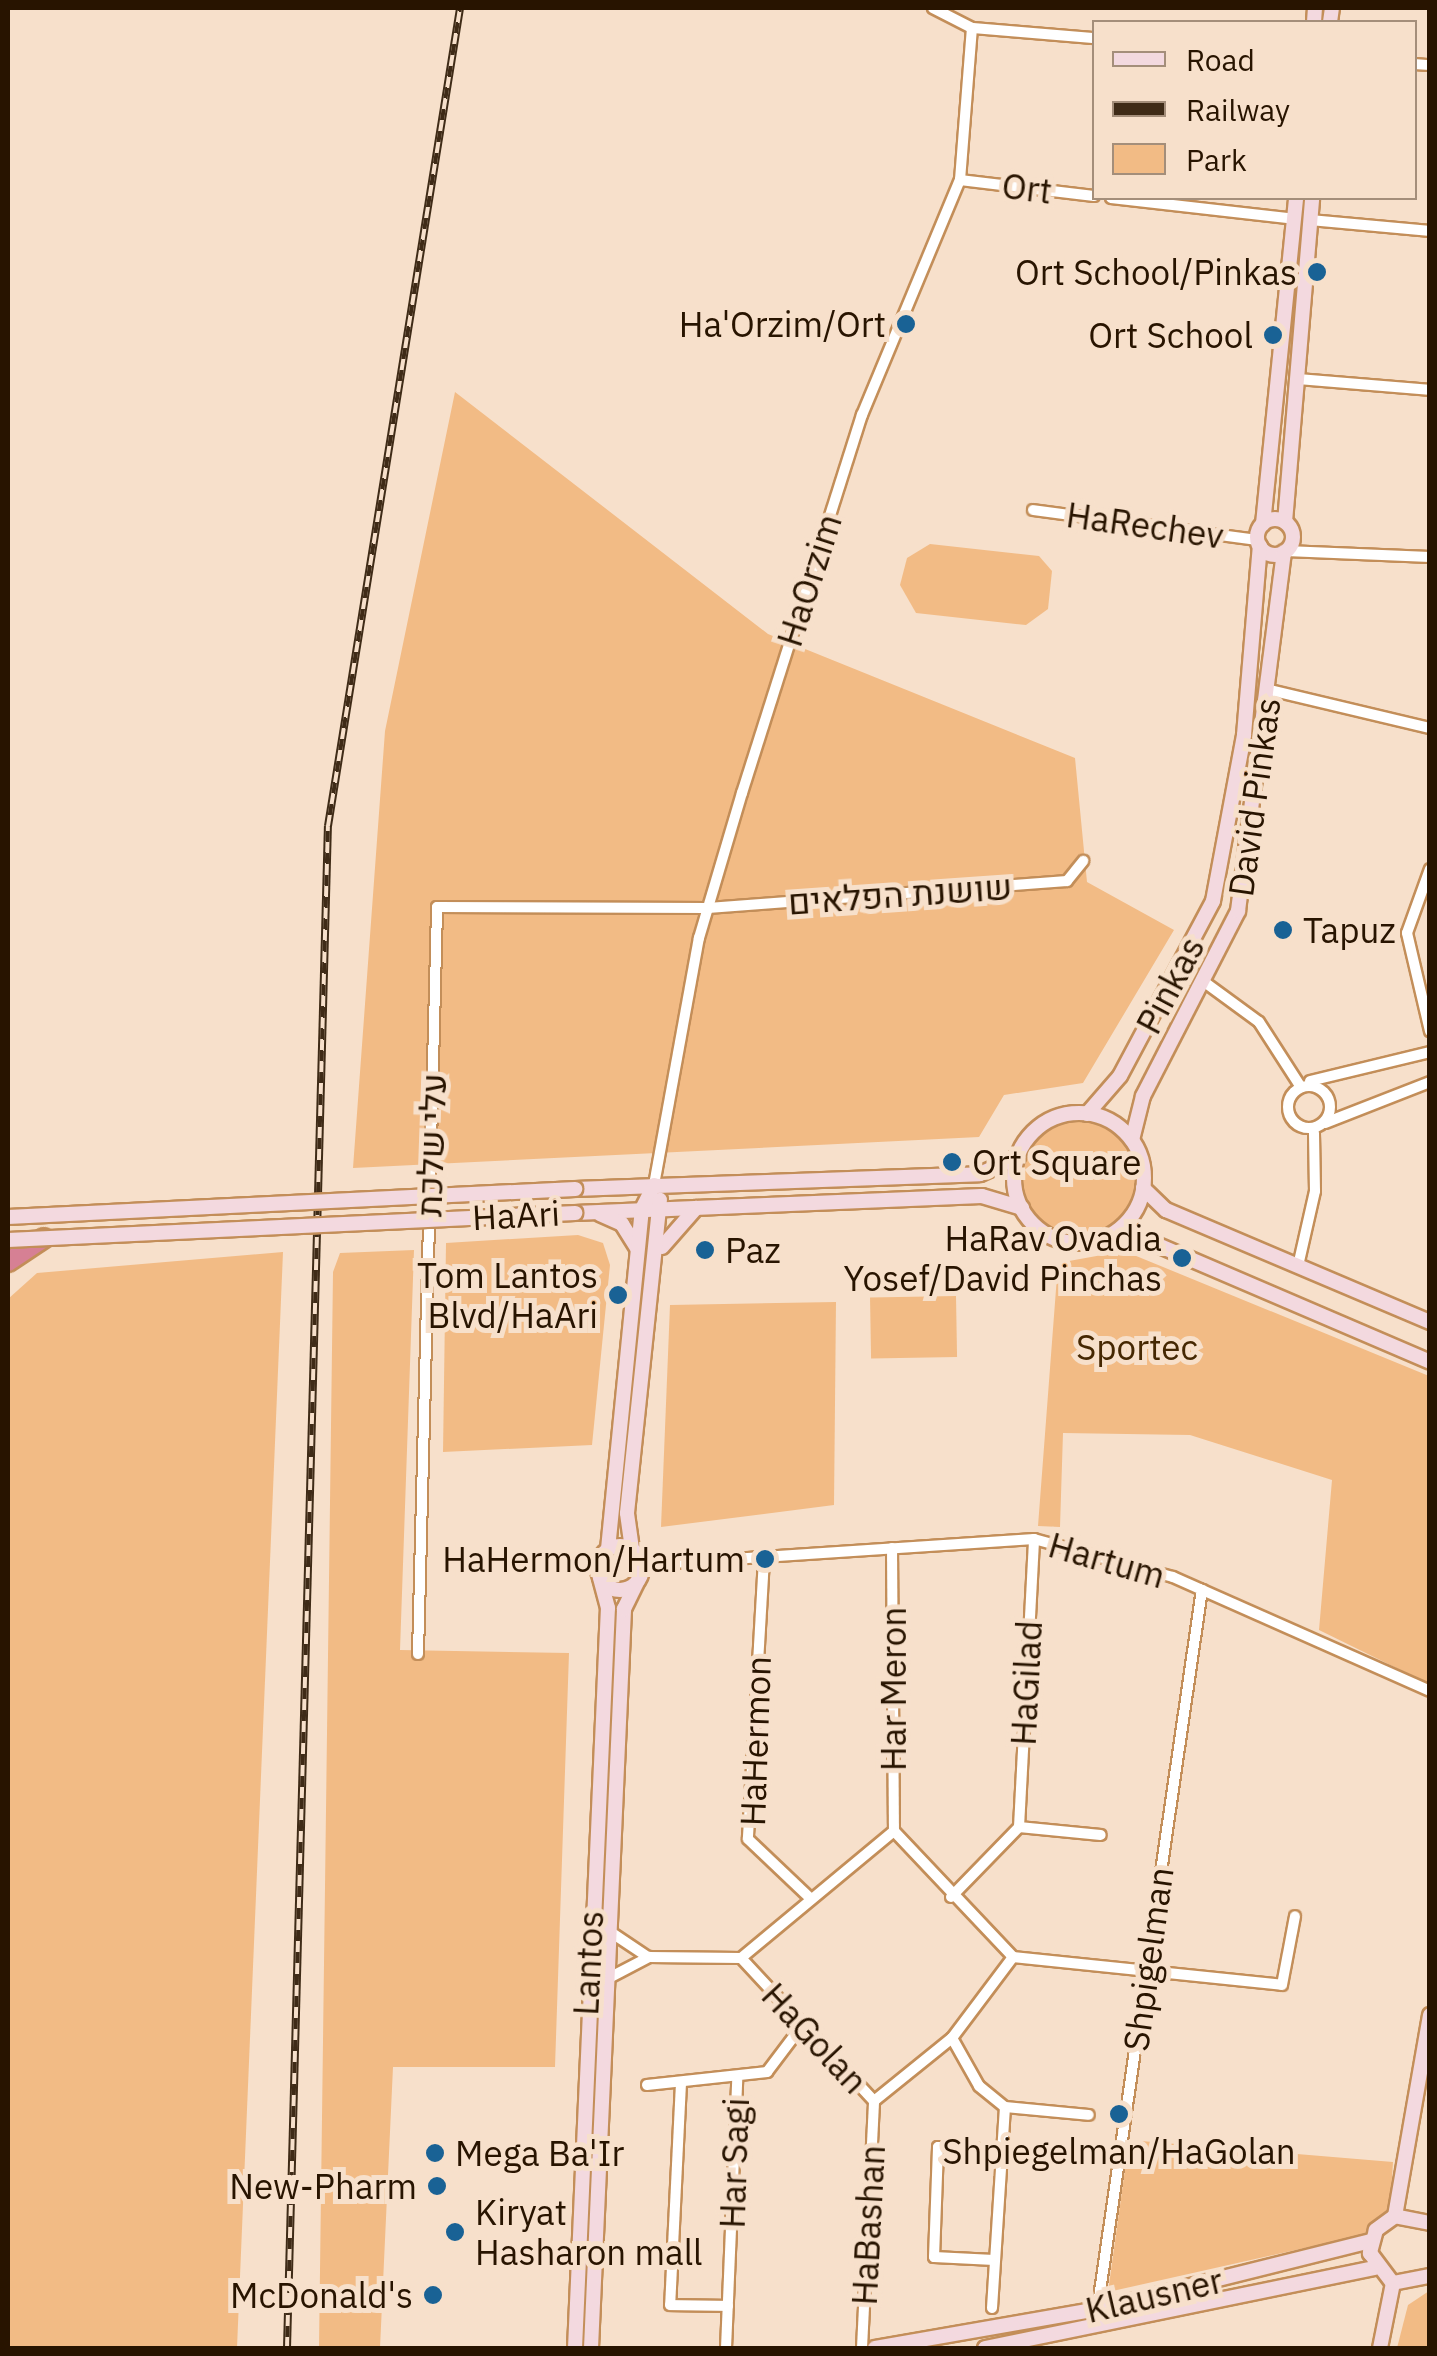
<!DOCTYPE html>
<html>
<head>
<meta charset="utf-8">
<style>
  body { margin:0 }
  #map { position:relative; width:1437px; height:2356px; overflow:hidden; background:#f7e0cb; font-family:"IBM Plex Sans",Heebo,sans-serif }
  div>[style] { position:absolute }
  .green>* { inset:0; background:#f2bb85; transform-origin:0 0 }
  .round { border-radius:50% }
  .roads { filter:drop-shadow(2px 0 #c38e59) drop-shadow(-2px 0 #c38e59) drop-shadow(0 2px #c38e59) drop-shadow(0 -2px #c38e59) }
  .street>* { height:10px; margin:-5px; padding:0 5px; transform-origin:5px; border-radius:5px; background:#fff }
  .street>.ring { margin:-5px; padding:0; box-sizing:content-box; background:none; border:10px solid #fff; border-radius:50% }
  .secondary>* { height:14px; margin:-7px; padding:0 7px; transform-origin:7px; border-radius:7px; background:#f3d9df }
  .secondary>.ring { margin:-7px; padding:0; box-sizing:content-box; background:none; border:14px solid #f3d9df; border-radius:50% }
  .highway>* { height:18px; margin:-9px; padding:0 9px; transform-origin:9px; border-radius:9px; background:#d68094 }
  .rail>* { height:8px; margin-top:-4px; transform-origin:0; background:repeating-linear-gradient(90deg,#f7e0cb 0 11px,#3f2b17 0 22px); box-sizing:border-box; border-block:2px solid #3f2b17 }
  .bridges { filter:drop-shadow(2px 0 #c38e59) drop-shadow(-2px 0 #c38e59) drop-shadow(0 2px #c38e59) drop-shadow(0 -2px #c38e59) }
  .secondary-bridge>* { height:14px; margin:-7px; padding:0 7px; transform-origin:7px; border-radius:7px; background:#f3d9df }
  .dots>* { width:28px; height:28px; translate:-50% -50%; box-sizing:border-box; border:5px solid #f7e0cb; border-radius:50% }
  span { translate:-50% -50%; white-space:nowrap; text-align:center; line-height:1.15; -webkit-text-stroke:10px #f7e0cb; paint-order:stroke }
  .street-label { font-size:35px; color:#281400 }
  .poi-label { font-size:35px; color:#281400 }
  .right { translate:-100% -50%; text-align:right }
  .left { translate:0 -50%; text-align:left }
  .park-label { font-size:35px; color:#452702 }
  .frame { position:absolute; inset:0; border:10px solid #281400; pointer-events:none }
  .legend { position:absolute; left:1092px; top:20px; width:325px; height:180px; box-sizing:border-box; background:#f7e0cb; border:2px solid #a48e7a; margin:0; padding:12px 18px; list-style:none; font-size:30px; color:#281400 }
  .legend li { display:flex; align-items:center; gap:20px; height:50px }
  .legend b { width:50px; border:2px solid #a48e7a }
</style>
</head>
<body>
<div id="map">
  <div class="green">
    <div style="clip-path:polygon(455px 392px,768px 634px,1075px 758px,1087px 882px,1174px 930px,1083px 1083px,1004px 1095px,979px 1137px,353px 1168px,385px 731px)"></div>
    <div style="clip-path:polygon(930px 544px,1039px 556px,1052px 571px,1048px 609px,1026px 625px,916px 613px,900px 585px,907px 558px)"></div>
    <div class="round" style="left:1022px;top:1121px;width:114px;height:114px"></div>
    <div style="clip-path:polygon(578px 1235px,603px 1243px,610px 1265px,592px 1445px,443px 1452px,446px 1243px)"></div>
    <div style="clip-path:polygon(414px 1250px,400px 1650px,569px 1653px,555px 2067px,393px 2067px,380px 2348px,319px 2348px,333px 1272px,340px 1253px)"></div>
    <div style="clip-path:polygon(1124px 1251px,1429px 1376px,1429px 1684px,1319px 1630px,1332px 1480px,1190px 1435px,1063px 1433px,1060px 1527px,1038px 1526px,1058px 1263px)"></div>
    <div style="clip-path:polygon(283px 1252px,237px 2348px,8px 2348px,8px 1299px,37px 1273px)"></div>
    <div style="left:956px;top:1296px;width:61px;height:86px;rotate:89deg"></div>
    <div style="clip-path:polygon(836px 1302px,834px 1505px,661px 1527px,670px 1305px)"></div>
    <div style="clip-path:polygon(1129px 2140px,1393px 2162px,1390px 2210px,1363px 2235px,1108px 2292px)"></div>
    <div style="clip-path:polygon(1429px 2291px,1429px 2348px,1397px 2348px,1408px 2305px)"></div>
  </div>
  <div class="roads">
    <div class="street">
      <div style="left:972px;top:28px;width:122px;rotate:4.7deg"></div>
      <div style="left:1414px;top:64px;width:16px;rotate:4deg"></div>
      <div style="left:960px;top:180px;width:135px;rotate:6.8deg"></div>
      <div style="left:1111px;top:198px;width:184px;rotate:6.5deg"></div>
      <div style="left:1310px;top:220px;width:121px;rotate:5.2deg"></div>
      <div style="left:1297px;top:379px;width:133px;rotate:4.7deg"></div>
      <div style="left:1033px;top:510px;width:227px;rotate:7.6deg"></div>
      <div style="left:1286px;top:551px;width:144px;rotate:2.4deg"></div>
      <div style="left:1270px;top:690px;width:164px;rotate:13.4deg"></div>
      <div style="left:1430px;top:869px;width:68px;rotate:109.8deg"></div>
      <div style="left:1407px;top:933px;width:101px;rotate:76.8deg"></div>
      <div style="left:1203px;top:981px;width:69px;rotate:36.2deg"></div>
      <div style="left:1259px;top:1022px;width:74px;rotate:57.2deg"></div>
      <div style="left:1310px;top:1081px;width:123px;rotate:-13.6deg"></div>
      <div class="ring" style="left:1288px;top:1086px;width:32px;height:32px"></div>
      <div style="left:1325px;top:1123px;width:113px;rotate:-21.3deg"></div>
      <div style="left:654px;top:1185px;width:251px;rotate:-79.7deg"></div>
      <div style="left:699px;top:938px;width:151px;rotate:-73.5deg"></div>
      <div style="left:742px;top:793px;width:397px;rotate:-72.4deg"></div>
      <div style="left:862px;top:415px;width:255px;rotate:-67.4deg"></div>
      <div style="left:960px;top:180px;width:152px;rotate:-85.5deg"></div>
      <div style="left:972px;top:28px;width:44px;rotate:-152.9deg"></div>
      <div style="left:1298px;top:1266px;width:77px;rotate:-77.2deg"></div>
      <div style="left:1315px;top:1191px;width:58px;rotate:-91deg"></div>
      <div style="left:892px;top:1548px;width:283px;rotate:89.6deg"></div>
      <div style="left:764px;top:1559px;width:280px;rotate:93.3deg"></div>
      <div style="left:748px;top:1839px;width:87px;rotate:43.6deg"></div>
      <div style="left:642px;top:1565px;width:393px;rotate:-3.8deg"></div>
      <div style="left:1034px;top:1539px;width:144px;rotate:15.3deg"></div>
      <div style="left:1173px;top:1577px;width:281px;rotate:23.9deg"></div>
      <div style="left:418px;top:1654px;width:747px;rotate:-88.54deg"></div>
      <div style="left:437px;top:907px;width:271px;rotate:0.2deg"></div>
      <div style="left:708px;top:908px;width:360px;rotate:-4.3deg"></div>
      <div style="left:1067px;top:881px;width:26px;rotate:-51deg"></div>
      <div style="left:1019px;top:1827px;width:82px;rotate:5.6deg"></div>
      <div style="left:951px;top:1897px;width:98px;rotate:-45.8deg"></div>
      <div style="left:1019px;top:1827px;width:288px;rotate:-87deg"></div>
      <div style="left:609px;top:1931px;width:47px;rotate:33.7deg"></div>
      <div style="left:1013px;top:1957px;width:270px;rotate:5.9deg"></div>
      <div style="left:1282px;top:1985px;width:70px;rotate:-79.3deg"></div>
      <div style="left:605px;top:1980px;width:50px;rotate:-27.6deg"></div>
      <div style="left:649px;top:1957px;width:92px;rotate:0.6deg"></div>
      <div style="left:741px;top:1958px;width:199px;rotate:-39.7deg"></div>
      <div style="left:894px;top:1831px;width:173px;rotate:46.6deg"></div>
      <div style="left:1013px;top:1957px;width:101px;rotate:127deg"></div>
      <div style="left:952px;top:2038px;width:100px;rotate:141.1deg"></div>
      <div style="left:874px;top:2101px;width:195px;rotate:-132.9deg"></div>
      <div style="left:952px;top:2038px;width:55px;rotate:60.6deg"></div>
      <div style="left:979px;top:2086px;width:33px;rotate:39deg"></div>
      <div style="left:681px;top:2083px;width:222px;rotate:92.8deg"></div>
      <div style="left:670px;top:2305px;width:58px;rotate:1deg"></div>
      <div style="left:647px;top:2085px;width:121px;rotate:-6.2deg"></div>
      <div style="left:767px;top:2072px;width:56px;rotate:-52.9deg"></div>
      <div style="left:1005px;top:2107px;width:84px;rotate:5.4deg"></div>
      <div style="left:994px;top:2260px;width:60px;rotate:-177.1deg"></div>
      <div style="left:934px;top:2257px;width:110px;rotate:-87.9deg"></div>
      <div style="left:938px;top:2147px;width:64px;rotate:2.7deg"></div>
      <div style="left:992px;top:2308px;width:201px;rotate:-86.3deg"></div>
      <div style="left:1097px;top:2312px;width:730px;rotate:-81.73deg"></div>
      <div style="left:726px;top:2348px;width:268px;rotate:-87.6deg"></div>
      <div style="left:862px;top:2348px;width:247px;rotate:-87.2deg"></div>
    </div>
    <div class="secondary">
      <div style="left:1314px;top:22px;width:14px;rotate:-86deg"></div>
      <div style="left:1330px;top:22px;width:14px;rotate:-82deg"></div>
      <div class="ring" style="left:1257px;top:519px;width:22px;height:22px"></div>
      <div style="left:1285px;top:522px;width:325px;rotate:-85.2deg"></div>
      <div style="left:1263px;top:524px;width:328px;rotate:-84.2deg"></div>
      <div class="ring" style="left:1014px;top:1113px;width:116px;height:116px"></div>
      <div style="left:1087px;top:1114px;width:50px;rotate:-49deg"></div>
      <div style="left:1120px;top:1076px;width:198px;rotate:-62deg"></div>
      <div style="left:1213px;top:901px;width:169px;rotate:-79.4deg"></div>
      <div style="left:1244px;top:735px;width:190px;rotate:-85.2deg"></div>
      <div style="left:1132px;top:1140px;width:45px;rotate:-76deg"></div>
      <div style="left:1143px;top:1096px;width:208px;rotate:-62.8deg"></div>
      <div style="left:1238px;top:911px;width:362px;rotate:-82.7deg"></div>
      <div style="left:1143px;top:1188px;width:32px;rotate:44deg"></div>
      <div style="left:1166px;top:1210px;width:287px;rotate:23deg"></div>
      <div style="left:575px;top:1189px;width:405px;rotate:-2.1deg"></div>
      <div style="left:980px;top:1174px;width:42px;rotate:-24.1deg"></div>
      <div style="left:575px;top:1213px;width:407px;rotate:-2.4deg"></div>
      <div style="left:982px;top:1196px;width:42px;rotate:16.7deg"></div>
      <div style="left:600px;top:1214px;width:24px;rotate:24deg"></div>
      <div style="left:622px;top:1224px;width:28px;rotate:58deg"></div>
      <div style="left:1109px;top:1236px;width:45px;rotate:9deg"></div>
      <div style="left:1153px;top:1243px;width:301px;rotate:23.2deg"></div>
      <div style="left:662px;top:1247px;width:52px;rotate:-48.9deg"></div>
      <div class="ring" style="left:598px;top:1546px;width:30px;height:30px"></div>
      <div style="left:608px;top:1549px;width:342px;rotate:-84.3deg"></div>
      <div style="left:642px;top:1209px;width:27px;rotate:-63deg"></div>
      <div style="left:632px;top:1549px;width:36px;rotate:-98deg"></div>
      <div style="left:627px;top:1513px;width:315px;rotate:-84deg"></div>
      <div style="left:1395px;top:2216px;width:204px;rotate:-80.1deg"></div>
      <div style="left:1430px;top:2223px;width:36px;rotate:-169deg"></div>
      <div style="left:1395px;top:2216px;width:24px;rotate:144deg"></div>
      <div style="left:1376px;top:2230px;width:24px;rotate:105deg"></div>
      <div style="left:1370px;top:2253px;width:38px;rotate:53deg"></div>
      <div style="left:1393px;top:2283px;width:38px;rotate:-11deg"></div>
      <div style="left:575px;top:2348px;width:741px;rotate:-87.45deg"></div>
      <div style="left:608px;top:1608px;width:31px;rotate:-105deg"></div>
      <div style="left:591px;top:2348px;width:740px;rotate:-87.44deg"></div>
      <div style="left:624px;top:1609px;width:30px;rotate:-64deg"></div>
      <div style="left:875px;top:2348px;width:226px;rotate:-9.9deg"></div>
      <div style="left:1098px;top:2309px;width:281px;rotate:-14deg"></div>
      <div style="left:985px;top:2348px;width:398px;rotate:-11.6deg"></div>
      <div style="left:1380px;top:2348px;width:66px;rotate:-78.7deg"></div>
    </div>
    <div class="highway">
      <div style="left:8px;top:1262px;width:43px;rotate:-33.7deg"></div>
    </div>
  </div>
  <div class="rail">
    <div style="left:287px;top:2348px;width:1523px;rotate:-88.46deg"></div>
    <div style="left:328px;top:826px;width:829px;rotate:-80.83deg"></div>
  </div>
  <div class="bridges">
    <div class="secondary-bridge">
      <div style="left:8px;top:1217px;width:568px;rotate:-2.83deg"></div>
      <div style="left:8px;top:1240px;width:568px;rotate:-2.73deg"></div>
    </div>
  </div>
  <div class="dots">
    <div style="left:1317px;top:272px;background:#196295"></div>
    <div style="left:906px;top:324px;background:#196295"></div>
    <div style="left:1273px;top:335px;background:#196295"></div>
    <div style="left:1283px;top:930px;background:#196295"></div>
    <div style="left:952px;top:1162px;background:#196295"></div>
    <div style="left:705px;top:1250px;background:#196295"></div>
    <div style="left:1182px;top:1258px;background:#196295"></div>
    <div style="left:618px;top:1295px;background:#196295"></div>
    <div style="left:765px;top:1559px;background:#196295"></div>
    <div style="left:1119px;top:2114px;background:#196295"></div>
    <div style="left:435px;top:2153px;background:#196295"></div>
    <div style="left:437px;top:2186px;background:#196295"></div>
    <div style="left:455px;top:2232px;background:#196295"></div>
    <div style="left:433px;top:2295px;background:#196295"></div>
  </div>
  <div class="street-label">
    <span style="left:1027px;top:188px;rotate:7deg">Ort</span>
    <span style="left:1145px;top:525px;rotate:8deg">HaRechev</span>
    <span style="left:809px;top:580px;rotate:-72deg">HaOrzim</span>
    <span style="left:1254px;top:797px;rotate:-82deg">David Pinkas</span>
    <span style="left:900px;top:894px;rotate:-4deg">שושנת הפלאים</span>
    <span style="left:1170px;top:985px;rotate:-62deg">Pinkas</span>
    <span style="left:431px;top:1145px;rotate:-88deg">עלי שלכת</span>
    <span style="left:516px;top:1215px;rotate:-3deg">HaAri</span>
    <span style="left:1107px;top:1560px;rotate:16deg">Hartum</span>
    <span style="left:1026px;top:1683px;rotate:-87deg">HaGilad</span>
    <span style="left:893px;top:1689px;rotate:-90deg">Har Meron</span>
    <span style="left:755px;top:1741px;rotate:-88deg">HaHermon</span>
    <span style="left:1148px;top:1959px;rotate:-82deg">Shpigelman</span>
    <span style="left:588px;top:1963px;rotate:-87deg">Lantos</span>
    <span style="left:815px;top:2038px;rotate:47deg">HaGolan</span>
    <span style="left:734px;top:2163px;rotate:-88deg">Har Sagi</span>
    <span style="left:868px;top:2225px;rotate:-87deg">HaBashan</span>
    <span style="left:1154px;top:2295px;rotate:-13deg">Klausner</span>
  </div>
  <div class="poi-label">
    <span class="right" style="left:1297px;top:272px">Ort School/Pinkas</span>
    <span class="right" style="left:886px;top:324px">Ha'Orzim/Ort</span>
    <span class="right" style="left:1253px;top:335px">Ort School</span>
    <span class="left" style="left:1303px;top:930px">Tapuz</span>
    <span class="left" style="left:972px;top:1162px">Ort Square</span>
    <span class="right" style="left:1162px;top:1258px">HaRav Ovadia<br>Yosef/David Pinchas</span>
    <span class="left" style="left:725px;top:1250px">Paz</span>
    <span class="right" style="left:598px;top:1295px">Tom Lantos<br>Blvd/HaAri</span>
    <span class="right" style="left:745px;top:1559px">HaHermon/Hartum</span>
    <span style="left:1119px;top:2151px">Shpiegelman/HaGolan</span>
    <span class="left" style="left:455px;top:2153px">Mega Ba'Ir</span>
    <span class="right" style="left:417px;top:2186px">New-Pharm</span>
    <span class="left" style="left:475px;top:2232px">Kiryat<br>Hasharon mall</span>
    <span class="right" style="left:413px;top:2295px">McDonald's</span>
  </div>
  <div class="park-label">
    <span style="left:1137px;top:1347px">Sportec</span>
  </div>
  <div class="frame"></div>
  <ul class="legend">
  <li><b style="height:12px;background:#f3d9df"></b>Road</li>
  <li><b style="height:12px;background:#3f2b17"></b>Railway</li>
  <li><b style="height:28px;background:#f2bb85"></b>Park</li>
  </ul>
</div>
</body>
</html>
